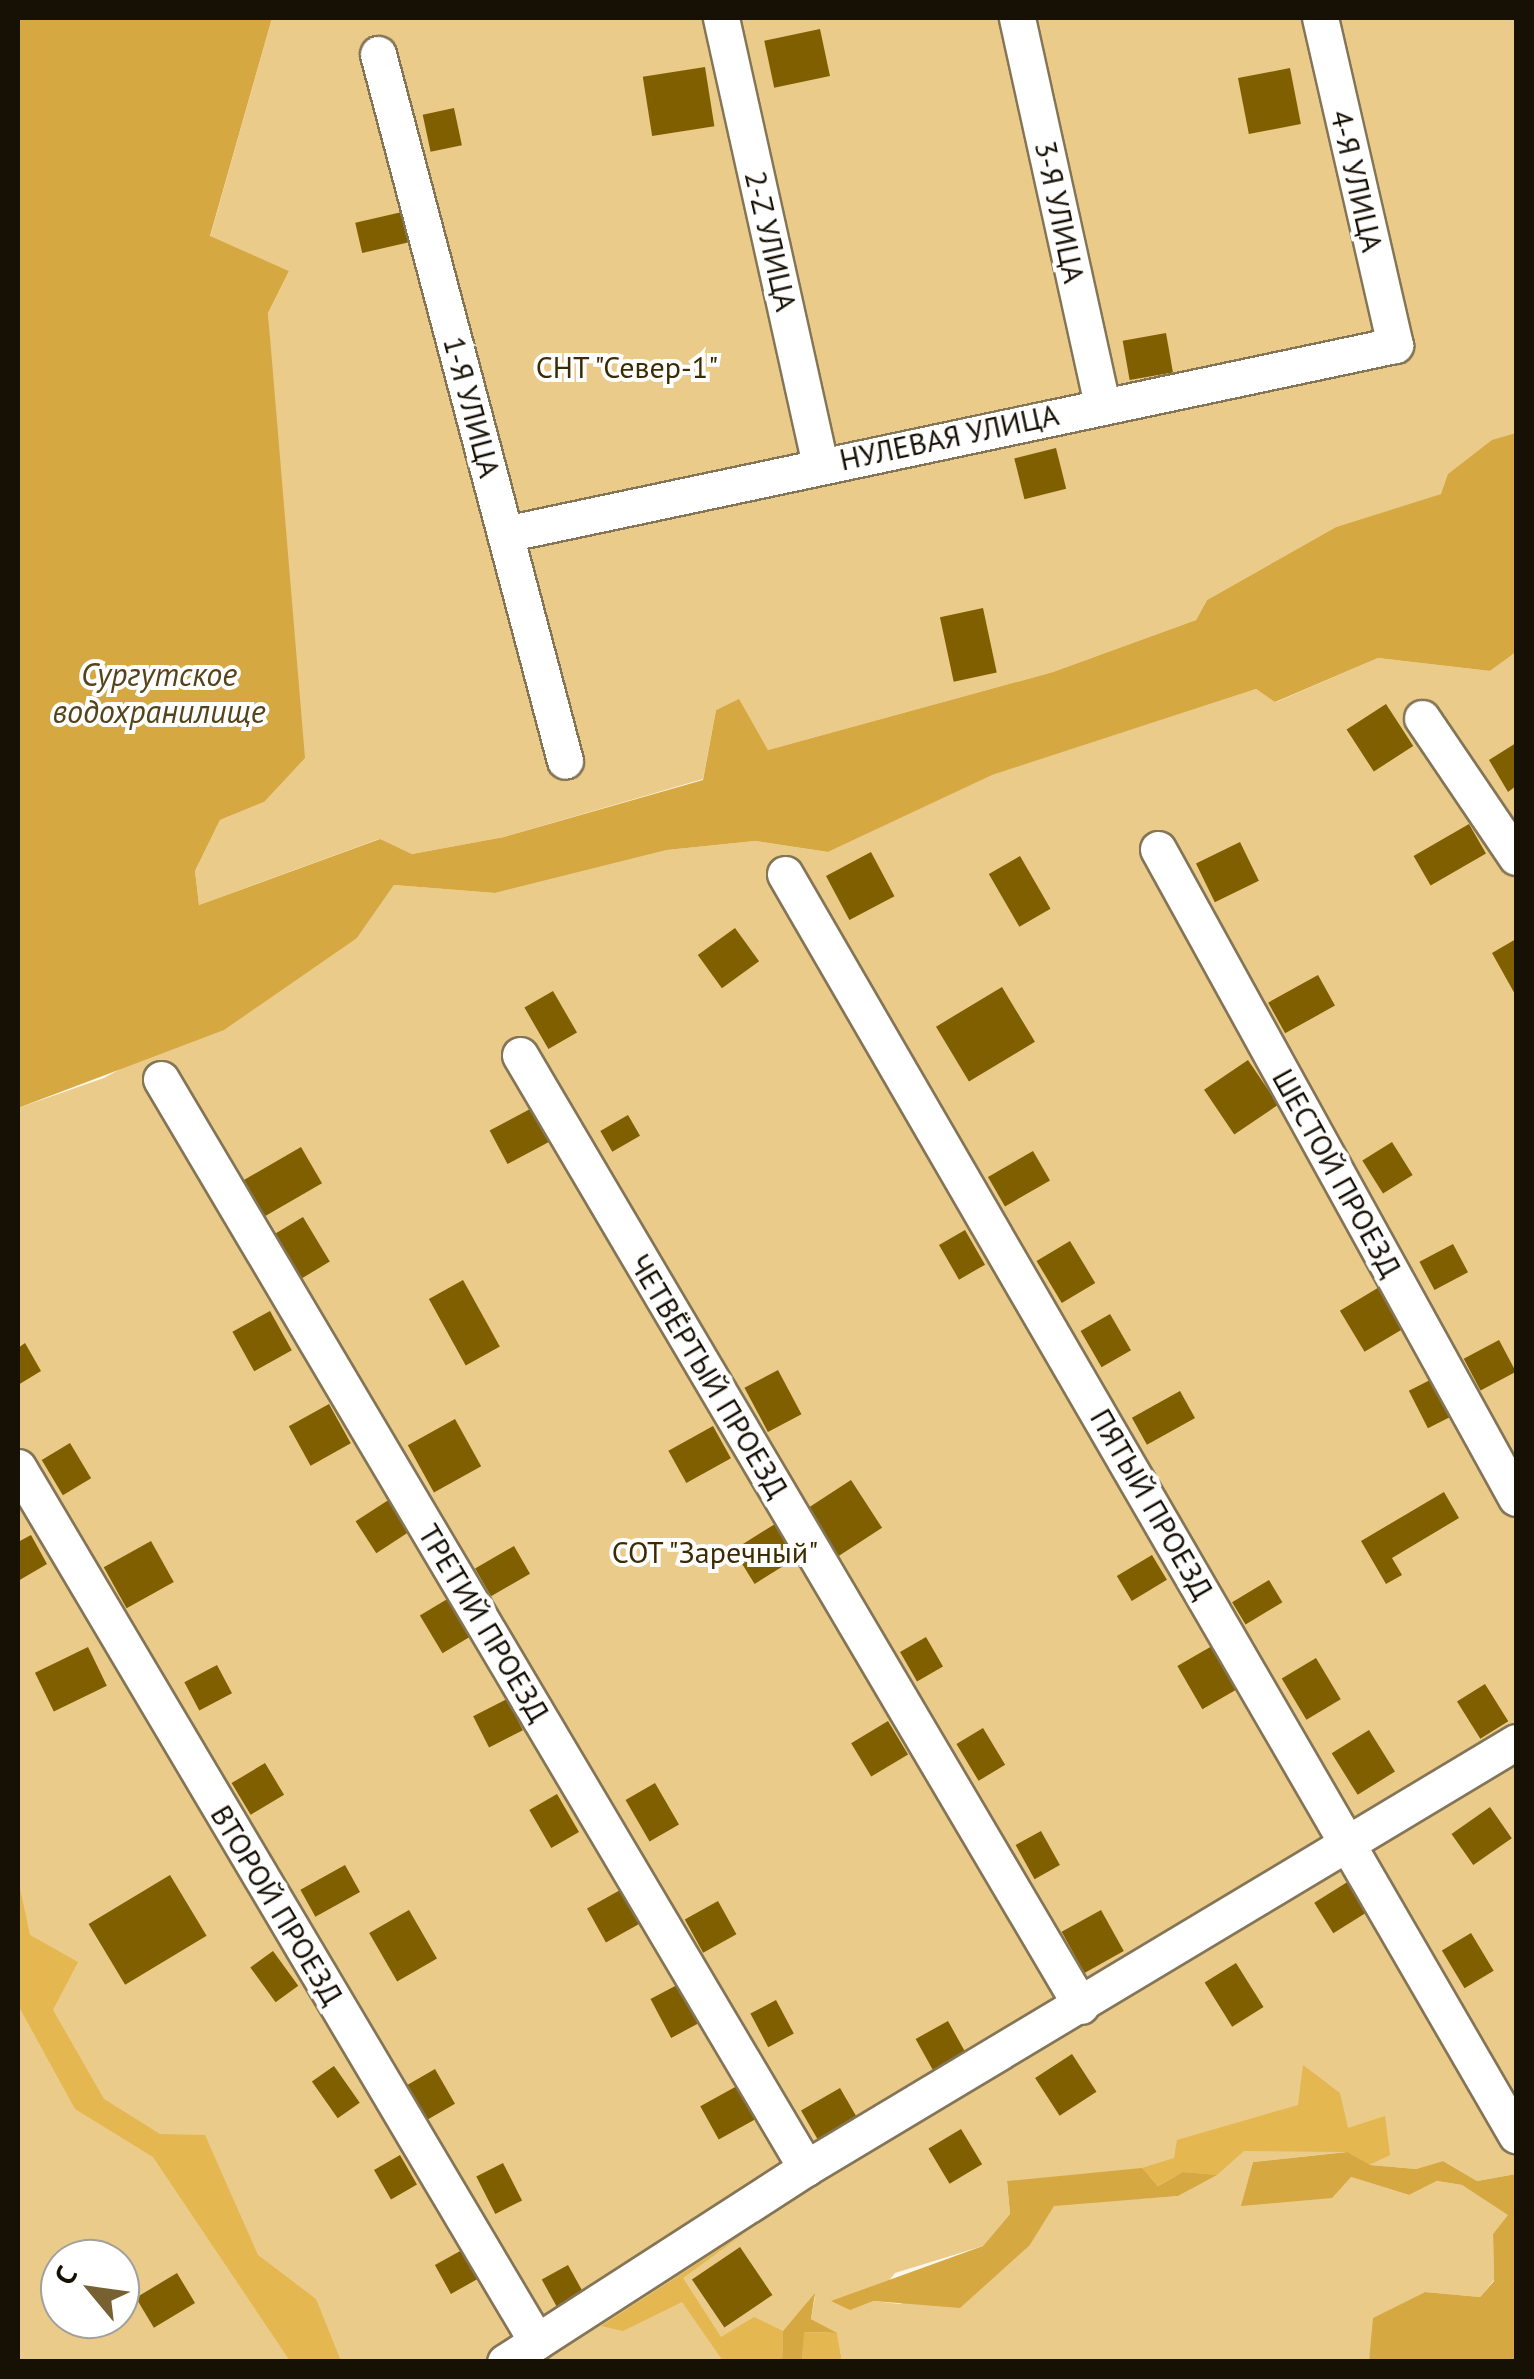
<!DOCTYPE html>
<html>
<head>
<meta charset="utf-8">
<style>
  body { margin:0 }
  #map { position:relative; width:1534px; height:2379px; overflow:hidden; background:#fef7e9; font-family:"PT Sans",sans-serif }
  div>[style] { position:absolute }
  .green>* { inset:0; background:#eacb8a }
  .forest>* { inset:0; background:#e4b751 }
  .water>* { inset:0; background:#d5a841 }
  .building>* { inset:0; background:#805f01; transform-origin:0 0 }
  .roads { filter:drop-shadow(2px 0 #847556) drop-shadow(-2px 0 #847556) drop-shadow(0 2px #847556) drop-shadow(0 -2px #847556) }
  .minor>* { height:35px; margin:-17.5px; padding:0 17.5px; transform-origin:17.5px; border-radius:17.5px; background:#fff }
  span { translate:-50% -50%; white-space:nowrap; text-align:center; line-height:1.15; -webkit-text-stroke:8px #fff; paint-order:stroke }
  .street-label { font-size:30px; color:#171105 }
  .park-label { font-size:30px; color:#3d2b00 }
  .water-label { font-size:32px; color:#564319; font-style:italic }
  .frame { position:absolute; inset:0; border:20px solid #171105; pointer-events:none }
  .north { position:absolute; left:40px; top:2239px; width:100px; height:100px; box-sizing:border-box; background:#fff; border:2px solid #a2a09b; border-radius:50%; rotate:299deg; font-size:28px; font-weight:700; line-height:40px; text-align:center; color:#171105 }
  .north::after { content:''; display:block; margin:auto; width:35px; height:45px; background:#776130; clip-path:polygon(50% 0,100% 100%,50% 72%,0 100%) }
</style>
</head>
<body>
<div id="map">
  <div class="green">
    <div style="clip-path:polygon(272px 18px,1516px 18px,1516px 433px,1492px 441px,1449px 474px,1442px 494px,1336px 527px,1207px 600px,1196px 620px,1053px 672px,768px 750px,738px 700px,716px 710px,703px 779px,504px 837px,412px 854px,379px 839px,199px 905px,195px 871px,220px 820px,264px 802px,276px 428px,268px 313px,289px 271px,210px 237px)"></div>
    <div style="clip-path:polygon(evenodd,1516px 652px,1516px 2174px,1477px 2181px,1443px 2161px,1416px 2169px,1369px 2165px,1346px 2152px,1253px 2162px,1242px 2205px,1287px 2199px,1351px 2177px,1409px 2195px,1437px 2181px,1462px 2185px,1509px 2215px,1493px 2234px,1494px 2280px,1480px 2297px,1425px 2292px,1374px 2318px,1369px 2362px,842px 2361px,837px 2334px,811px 2319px,815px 2296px,783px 2331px,782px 2361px,18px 2362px,18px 1108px,104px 1078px,357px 938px,394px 885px,495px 893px,667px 850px,755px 841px,828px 852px,991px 775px,1256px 689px,1276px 702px,1378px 658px,1490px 671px,1516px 652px,1215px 2175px,1178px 2196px,1054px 2205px,1030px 2245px,900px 2304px,873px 2301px,895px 2273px,983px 2246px,1010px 2214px,1007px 2182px,1215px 2175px,1516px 652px,60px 2259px,120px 2259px,120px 2319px,60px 2319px,60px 2259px)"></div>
  </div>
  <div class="forest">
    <div style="clip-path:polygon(18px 1879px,30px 1935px,78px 1962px,53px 2010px,104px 2099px,160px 2134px,205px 2135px,258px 2255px,316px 2299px,341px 2361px,290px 2361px,153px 2157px,75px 2109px,18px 2005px)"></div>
    <div style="clip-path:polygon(1303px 2065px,1340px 2093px,1348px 2128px,1385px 2116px,1390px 2155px,1369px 2165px,1346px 2152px,1244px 2151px,1217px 2175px,1183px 2172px,1158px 2186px,1142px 2168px,1174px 2158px,1177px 2140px,1298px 2105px)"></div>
    <div style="clip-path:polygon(746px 2232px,683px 2278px,721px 2337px,754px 2317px,783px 2331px,782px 2361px,723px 2361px,682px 2302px,623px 2331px,601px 2326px)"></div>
    <div style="clip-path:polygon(803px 2332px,837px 2333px,842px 2361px,802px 2362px)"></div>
  </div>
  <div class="water">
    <div style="clip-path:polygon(18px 18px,272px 18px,210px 236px,289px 271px,268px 313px,305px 758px,264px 802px,220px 820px,195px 871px,199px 905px,380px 839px,412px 854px,504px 837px,703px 780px,716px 710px,739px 699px,768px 750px,1053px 672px,1196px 620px,1207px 600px,1336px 527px,1441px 494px,1448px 474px,1492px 440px,1516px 433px,1516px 652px,1490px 671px,1378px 658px,1275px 702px,1256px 689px,992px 775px,828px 852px,755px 841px,667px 850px,495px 893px,394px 885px,357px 938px,224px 1030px,18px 1108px)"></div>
    <div style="clip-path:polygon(1347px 2152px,1370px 2165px,1416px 2169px,1443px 2161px,1477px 2181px,1516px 2174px,1516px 2361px,1369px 2361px,1373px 2318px,1425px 2292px,1480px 2297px,1494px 2281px,1493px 2234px,1508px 2215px,1462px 2185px,1437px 2181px,1409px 2195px,1351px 2177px,1332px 2198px,1241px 2206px,1253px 2162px)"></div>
    <div style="clip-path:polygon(1142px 2168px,1158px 2186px,1183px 2172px,1217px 2175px,1178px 2196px,1054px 2206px,1030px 2245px,960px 2308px,873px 2301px,850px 2310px,831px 2301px,983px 2246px,1010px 2214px,1007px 2181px)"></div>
    <div style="clip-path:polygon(815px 2293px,811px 2319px,837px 2333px,804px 2332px,802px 2361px,782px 2361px,783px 2331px)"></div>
  </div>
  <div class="building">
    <div style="left:820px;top:29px;width:48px;height:57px;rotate:78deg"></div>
    <div style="left:705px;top:67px;width:60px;height:63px;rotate:81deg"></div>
    <div style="left:1290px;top:68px;width:57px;height:53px;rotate:79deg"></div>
    <div style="left:454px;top:108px;width:38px;height:32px;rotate:78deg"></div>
    <div style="left:402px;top:212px;width:31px;height:48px;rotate:77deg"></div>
    <div style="left:1166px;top:333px;width:40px;height:44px;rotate:80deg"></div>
    <div style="left:1056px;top:448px;width:42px;height:43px;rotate:76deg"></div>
    <div style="left:983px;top:608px;width:66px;height:44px;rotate:78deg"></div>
    <div style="left:1386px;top:704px;width:50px;height:47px;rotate:57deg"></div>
    <div style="clip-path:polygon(1516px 743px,1516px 786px,1508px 792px,1489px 760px)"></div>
    <div style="left:1469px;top:824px;width:34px;height:64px;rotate:60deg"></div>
    <div style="left:1240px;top:842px;width:43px;height:49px;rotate:64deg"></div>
    <div style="left:871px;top:852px;width:50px;height:51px;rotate:62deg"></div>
    <div style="left:1020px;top:856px;width:61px;height:36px;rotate:60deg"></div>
    <div style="left:735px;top:928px;width:41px;height:46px;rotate:54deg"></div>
    <div style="clip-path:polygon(1516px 939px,1516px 996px,1492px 953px)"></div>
    <div style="left:1318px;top:975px;width:35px;height:57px;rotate:61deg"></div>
    <div style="left:1002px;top:987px;width:64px;height:77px;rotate:59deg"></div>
    <div style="left:553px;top:991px;width:48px;height:33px;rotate:60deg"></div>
    <div style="left:1248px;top:1060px;width:54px;height:53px;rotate:56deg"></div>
    <div style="left:532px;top:1108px;width:38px;height:48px;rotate:62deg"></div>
    <div style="left:628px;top:1115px;width:24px;height:32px;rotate:60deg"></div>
    <div style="left:1392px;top:1142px;width:39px;height:35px;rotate:58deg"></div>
    <div style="left:301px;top:1147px;width:42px;height:67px;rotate:60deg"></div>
    <div style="left:1033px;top:1151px;width:34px;height:52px;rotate:60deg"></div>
    <div style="left:303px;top:1217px;width:52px;height:34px;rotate:59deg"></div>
    <div style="left:965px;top:1230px;width:40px;height:30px;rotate:60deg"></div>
    <div style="left:1070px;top:1241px;width:49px;height:39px;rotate:59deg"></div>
    <div style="left:1453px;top:1244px;width:32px;height:38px;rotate:62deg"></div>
    <div style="left:463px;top:1280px;width:76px;height:39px;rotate:61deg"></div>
    <div style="left:1381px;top:1286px;width:48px;height:48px;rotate:59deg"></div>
    <div style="left:270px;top:1311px;width:45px;height:43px;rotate:61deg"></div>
    <div style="left:1110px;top:1314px;width:42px;height:34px;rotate:60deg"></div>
    <div style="left:1499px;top:1340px;width:36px;height:40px;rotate:62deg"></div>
    <div style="clip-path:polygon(25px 1343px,41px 1371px,18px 1385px,18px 1348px)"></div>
    <div style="left:778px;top:1370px;width:50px;height:38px;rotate:62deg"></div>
    <div style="left:1432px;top:1379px;width:42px;height:26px;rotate:63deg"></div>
    <div style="left:1180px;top:1391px;width:31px;height:55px;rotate:61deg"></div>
    <div style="left:329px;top:1404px;width:45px;height:46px;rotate:61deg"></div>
    <div style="left:455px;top:1419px;width:54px;height:54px;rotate:61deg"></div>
    <div style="left:713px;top:1426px;width:37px;height:51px;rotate:61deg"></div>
    <div style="left:70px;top:1443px;width:41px;height:33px;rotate:59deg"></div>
    <div style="left:851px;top:1480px;width:57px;height:54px;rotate:57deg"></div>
    <div style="clip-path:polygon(1444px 1492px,1459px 1518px,1392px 1558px,1402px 1575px,1386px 1584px,1361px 1541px)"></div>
    <div style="left:390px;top:1499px;width:38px;height:41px;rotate:57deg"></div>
    <div style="left:775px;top:1524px;width:40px;height:49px;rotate:58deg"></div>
    <div style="clip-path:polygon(31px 1535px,47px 1564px,18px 1581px,18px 1542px)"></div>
    <div style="left:151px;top:1541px;width:47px;height:54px;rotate:61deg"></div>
    <div style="left:514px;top:1546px;width:32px;height:45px;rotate:60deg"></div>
    <div style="left:1152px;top:1555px;width:29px;height:41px;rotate:59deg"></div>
    <div style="left:1269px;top:1580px;width:26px;height:43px;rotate:59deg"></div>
    <div style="left:449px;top:1598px;width:44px;height:34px;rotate:59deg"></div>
    <div style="left:926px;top:1637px;width:34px;height:30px;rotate:60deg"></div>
    <div style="left:1212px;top:1646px;width:50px;height:40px;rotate:60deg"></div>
    <div style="left:88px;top:1647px;width:43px;height:59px;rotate:64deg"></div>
    <div style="left:1316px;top:1658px;width:48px;height:40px;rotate:59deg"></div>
    <div style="left:217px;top:1665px;width:32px;height:37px;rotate:62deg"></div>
    <div style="left:1485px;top:1684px;width:44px;height:33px;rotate:58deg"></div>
    <div style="left:507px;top:1699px;width:35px;height:38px;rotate:63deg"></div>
    <div style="left:888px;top:1721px;width:39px;height:43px;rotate:59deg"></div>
    <div style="left:983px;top:1728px;width:43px;height:31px;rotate:59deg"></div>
    <div style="left:1369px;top:1730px;width:49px;height:44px;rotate:58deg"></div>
    <div style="left:265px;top:1763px;width:37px;height:39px;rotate:59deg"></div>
    <div style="left:655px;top:1783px;width:48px;height:34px;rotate:60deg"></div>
    <div style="left:557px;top:1794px;width:44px;height:32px;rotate:60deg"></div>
    <div style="left:1490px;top:1807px;width:38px;height:47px;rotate:55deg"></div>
    <div style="left:1041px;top:1831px;width:39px;height:29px;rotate:61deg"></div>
    <div style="left:345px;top:1865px;width:31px;height:51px;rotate:61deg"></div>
    <div style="left:170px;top:1875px;width:71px;height:95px;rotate:59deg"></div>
    <div style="left:1349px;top:1881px;width:36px;height:41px;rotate:58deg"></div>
    <div style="left:622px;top:1889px;width:39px;height:40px;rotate:61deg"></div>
    <div style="left:718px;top:1901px;width:38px;height:38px;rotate:61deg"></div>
    <div style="left:409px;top:1910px;width:56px;height:46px;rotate:60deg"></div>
    <div style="left:1101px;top:1910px;width:47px;height:45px;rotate:61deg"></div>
    <div style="left:1471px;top:1933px;width:44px;height:34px;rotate:59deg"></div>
    <div style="left:273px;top:1951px;width:43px;height:28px;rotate:54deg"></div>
    <div style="left:1236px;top:1963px;width:52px;height:37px;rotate:58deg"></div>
    <div style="left:677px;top:1985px;width:44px;height:30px;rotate:62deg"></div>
    <div style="left:776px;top:2000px;width:38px;height:29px;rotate:62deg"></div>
    <div style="left:948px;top:2021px;width:43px;height:37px;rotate:61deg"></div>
    <div style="left:1072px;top:2054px;width:45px;height:44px;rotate:57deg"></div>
    <div style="left:334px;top:2066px;width:45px;height:27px;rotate:55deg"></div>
    <div style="left:435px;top:2069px;width:40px;height:32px;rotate:60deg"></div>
    <div style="left:737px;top:2086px;width:38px;height:42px;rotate:61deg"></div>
    <div style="left:840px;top:2088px;width:38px;height:45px;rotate:60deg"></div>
    <div style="left:961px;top:2129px;width:41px;height:38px;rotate:59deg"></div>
    <div style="left:400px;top:2155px;width:34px;height:30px;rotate:60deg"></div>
    <div style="left:503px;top:2163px;width:42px;height:30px;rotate:63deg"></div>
    <div style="left:740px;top:2247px;width:58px;height:58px;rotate:56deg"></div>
    <div style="left:462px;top:2250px;width:33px;height:31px;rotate:61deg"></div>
    <div style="left:568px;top:2265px;width:33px;height:30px;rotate:61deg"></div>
    <div style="left:177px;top:2273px;width:35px;height:48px;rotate:59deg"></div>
  </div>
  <div class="roads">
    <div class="minor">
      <div style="left:721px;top:18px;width:457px;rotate:77.5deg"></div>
      <div style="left:1017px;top:18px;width:397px;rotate:77.6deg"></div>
      <div style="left:378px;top:54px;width:731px;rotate:75.18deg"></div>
      <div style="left:505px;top:534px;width:910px;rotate:-11.99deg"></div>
      <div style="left:1395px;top:345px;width:335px;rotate:-102.9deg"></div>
      <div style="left:1422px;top:718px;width:168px;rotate:55.9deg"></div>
      <div style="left:1158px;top:849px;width:741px;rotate:61.12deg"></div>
      <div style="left:785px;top:874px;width:1458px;rotate:59.9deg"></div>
      <div style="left:520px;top:1055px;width:1104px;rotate:59.46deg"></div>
      <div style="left:161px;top:1079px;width:1266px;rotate:59.36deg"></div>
      <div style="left:18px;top:1467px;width:1017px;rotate:59.33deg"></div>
      <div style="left:505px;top:2362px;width:358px;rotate:-32.8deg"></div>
      <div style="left:806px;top:2168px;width:828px;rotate:-30.96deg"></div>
    </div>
  </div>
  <div class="street-label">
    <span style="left:1357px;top:181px;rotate:77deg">4-Я УЛИЦА</span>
    <span style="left:1060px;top:212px;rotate:78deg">3-Я УЛИЦА</span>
    <span style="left:771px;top:241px;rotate:77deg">2-Z УЛИЦА</span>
    <span style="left:472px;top:407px;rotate:75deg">1-Я УЛИЦА</span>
    <span style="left:949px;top:437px;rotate:-12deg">НУЛЕВАЯ УЛИЦА</span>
    <span style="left:1337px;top:1173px;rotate:61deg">ШЕСТОЙ ПРОЕЗД</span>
    <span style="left:709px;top:1376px;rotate:59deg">ЧЕТВЁРТЫЙ ПРОЕЗД</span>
    <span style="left:1152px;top:1504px;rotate:60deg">ПЯТЫЙ ПРОЕЗД</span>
    <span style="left:484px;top:1623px;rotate:59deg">ТРЕТИЙ ПРОЕЗД</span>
    <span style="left:277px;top:1905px;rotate:59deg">ВТОРОЙ ПРОЕЗД</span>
  </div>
  <div class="park-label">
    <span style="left:627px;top:367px">СНТ "Север-1"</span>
    <span style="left:715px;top:1552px">СОТ "Заречный"</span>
  </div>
  <div class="water-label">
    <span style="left:159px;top:693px">Сургутское<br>водохранилище</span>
  </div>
  <div class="frame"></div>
  <div class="north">С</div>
</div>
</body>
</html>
